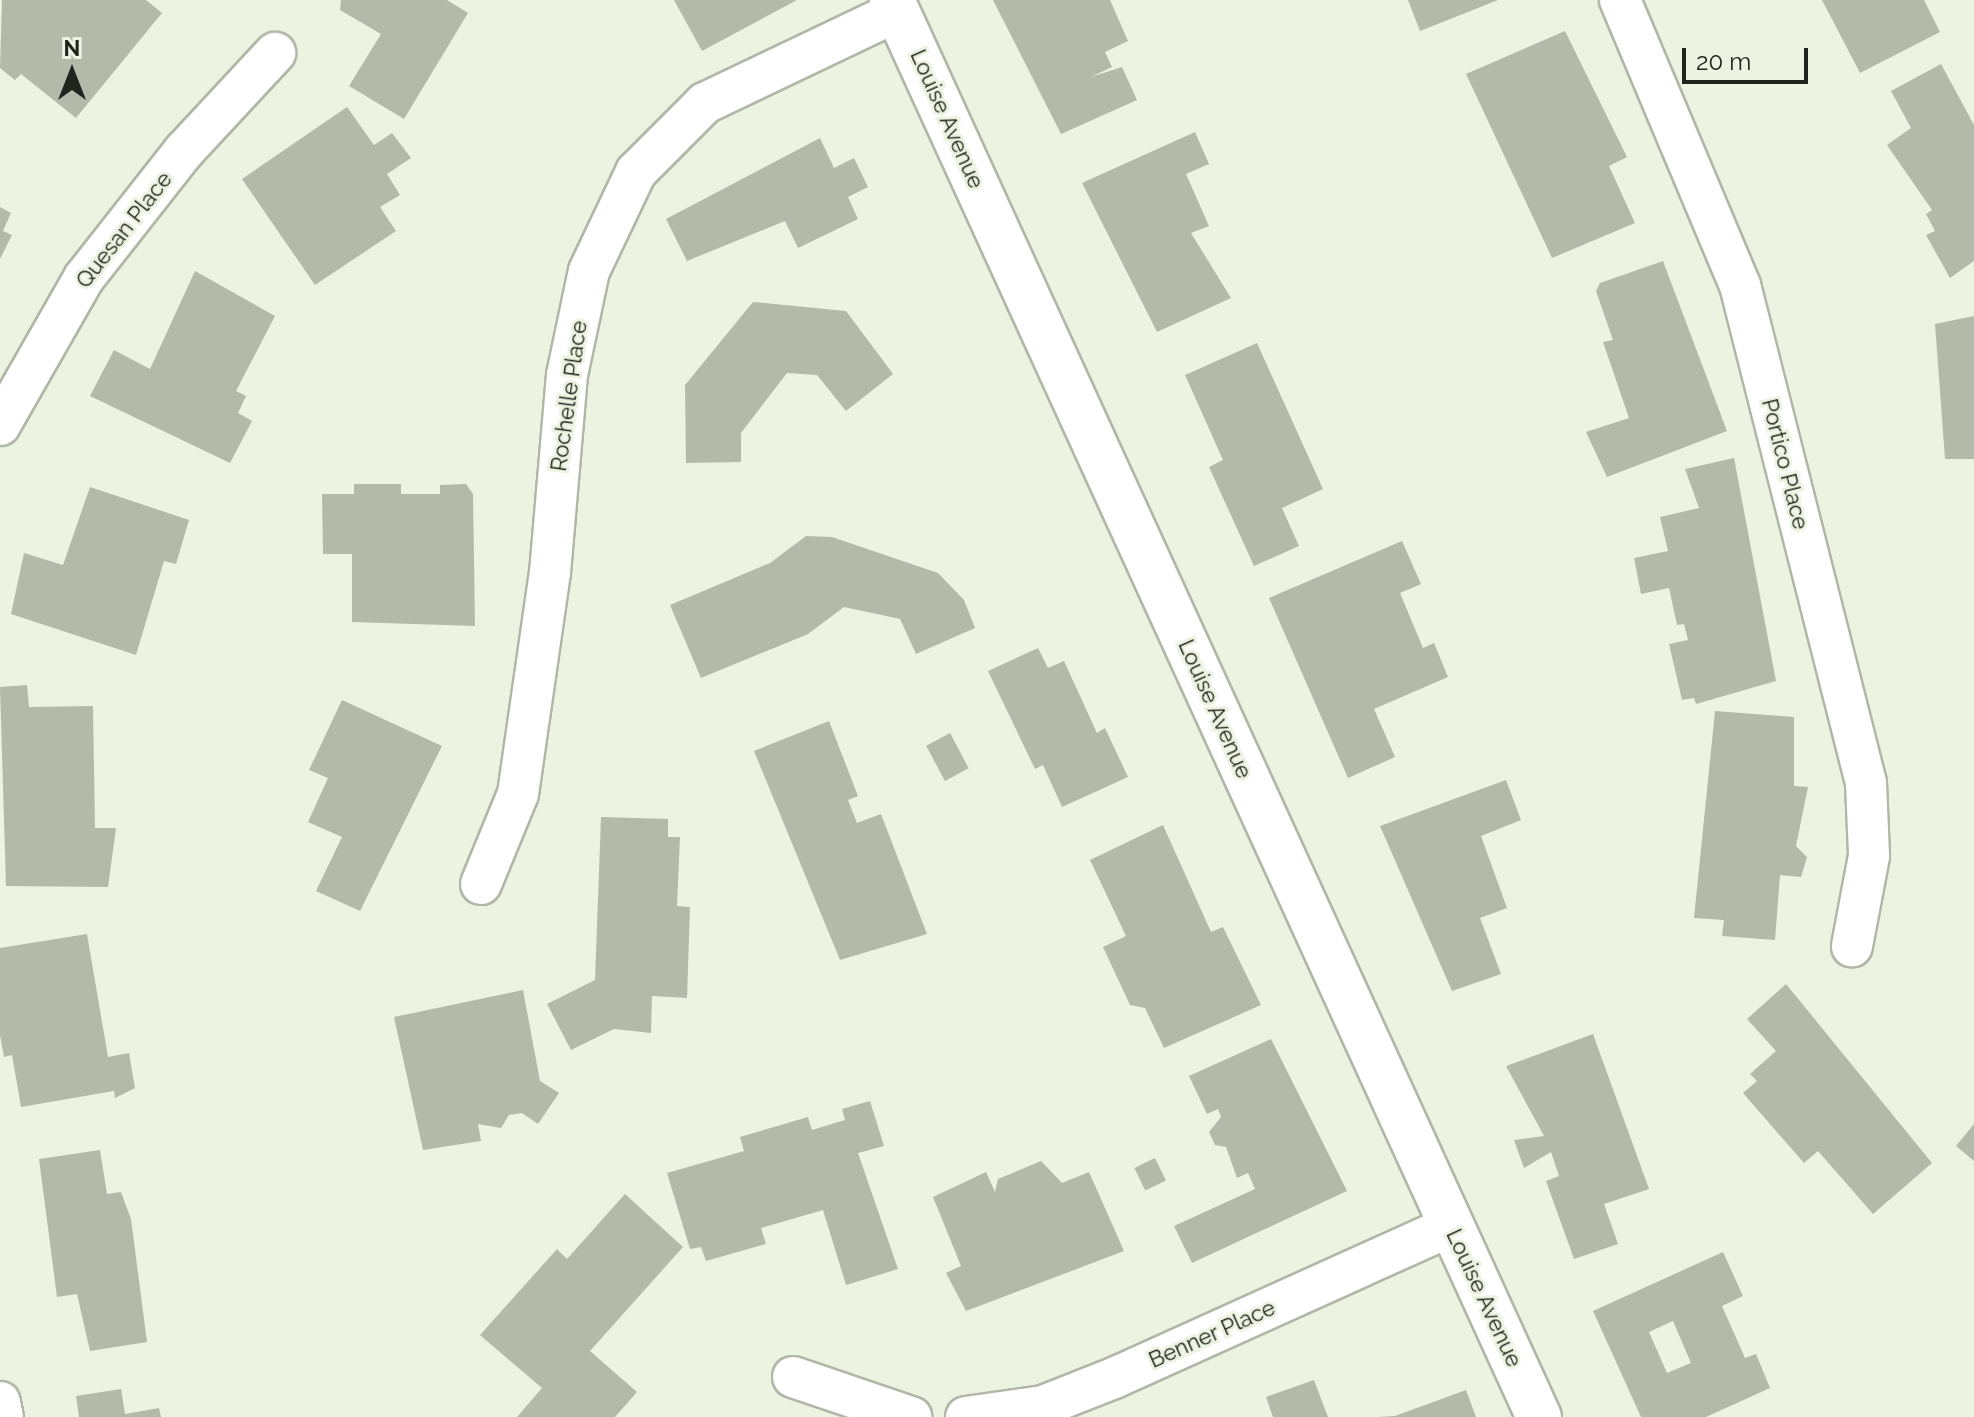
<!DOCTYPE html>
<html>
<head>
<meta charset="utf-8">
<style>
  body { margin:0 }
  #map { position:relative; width:1974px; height:1417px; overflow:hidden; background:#ecf3e1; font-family:Raleway,sans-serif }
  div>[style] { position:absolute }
  .building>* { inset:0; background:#b3baa9; transform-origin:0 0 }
  .roads { filter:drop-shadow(2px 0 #b0b7a6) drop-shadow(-2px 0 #b0b7a6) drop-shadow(0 2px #b0b7a6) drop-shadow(0 -2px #b0b7a6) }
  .street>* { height:40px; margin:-20px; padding:0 20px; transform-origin:20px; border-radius:20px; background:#fff }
  .secondary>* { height:44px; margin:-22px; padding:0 22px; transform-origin:22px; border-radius:22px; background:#fff }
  span { translate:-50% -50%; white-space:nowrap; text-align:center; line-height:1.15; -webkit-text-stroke:6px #ecf3e1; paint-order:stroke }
  .street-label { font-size:22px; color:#21241d }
  .north { position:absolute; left:32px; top:32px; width:80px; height:80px; -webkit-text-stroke:6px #ecf3e1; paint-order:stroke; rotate:0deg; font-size:22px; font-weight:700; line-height:32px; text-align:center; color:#21241d }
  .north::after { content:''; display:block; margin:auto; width:28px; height:36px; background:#21241d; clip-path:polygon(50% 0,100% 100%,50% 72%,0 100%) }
  .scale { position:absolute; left:1682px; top:48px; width:126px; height:36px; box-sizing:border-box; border:4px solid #21241d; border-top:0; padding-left:10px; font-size:24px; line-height:28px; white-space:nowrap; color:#21241d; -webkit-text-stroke:6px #ecf3e1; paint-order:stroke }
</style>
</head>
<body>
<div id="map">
  <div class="building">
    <div style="clip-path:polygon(2px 0,146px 0,162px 13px,76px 118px,21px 74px,15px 80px,0 68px)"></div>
    <div style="clip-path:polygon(341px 0,447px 0,468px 13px,404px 119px,349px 86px,381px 34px,340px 10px)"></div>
    <div style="clip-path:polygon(674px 0,797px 0,702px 51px)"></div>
    <div style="clip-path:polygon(993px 0,1110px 0,1128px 41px,1105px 52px,1112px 67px,1091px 77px,1122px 67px,1137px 100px,1061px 134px)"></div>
    <div style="clip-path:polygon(1408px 0,1498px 0,1420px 31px)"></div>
    <div style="clip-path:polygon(1822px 0,1924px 0,1940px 32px,1860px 73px)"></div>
    <div style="clip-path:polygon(1565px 31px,1627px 157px,1609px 166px,1635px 223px,1552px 258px,1466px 74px)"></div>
    <div style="clip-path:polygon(1941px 64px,1974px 125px,1974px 261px,1950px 278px,1926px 235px,1935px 231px,1926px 214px,1932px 210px,1887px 145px,1911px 128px,1891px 91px)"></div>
    <div style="clip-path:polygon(347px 107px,374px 145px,392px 133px,411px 158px,387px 174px,400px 195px,380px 207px,396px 231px,315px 285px,242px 179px)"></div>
    <div style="clip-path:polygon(1195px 132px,1209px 164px,1186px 174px,1209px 226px,1191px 233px,1231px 298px,1157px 332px,1082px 183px)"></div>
    <div style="clip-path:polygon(820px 138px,834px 168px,854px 158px,868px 187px,848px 197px,858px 219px,798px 248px,785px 221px,687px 261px,666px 219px)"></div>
    <div style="clip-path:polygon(0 207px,11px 213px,3px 231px,12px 235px,0 259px)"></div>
    <div style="clip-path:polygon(1663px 261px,1727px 431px,1607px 477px,1586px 432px,1629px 418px,1603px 342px,1613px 340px,1596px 291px,1600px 283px)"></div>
    <div style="clip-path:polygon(195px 271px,275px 316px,236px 391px,246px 396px,238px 413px,252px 421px,230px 463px,90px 396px,114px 350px,150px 369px)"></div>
    <div style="clip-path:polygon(753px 302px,846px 311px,893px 374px,846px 411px,817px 375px,787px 373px,741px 433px,741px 462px,686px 463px,685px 385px)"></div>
    <div style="clip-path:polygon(1974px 316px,1974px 459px,1945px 459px,1935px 324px)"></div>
    <div style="clip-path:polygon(1257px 343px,1323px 489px,1282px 508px,1299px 546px,1254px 566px,1209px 467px,1223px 460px,1185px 375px)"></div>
    <div style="clip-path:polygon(1734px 458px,1776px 681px,1696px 704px,1694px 698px,1682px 700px,1669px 644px,1688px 640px,1684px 624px,1677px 625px,1669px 588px,1641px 594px,1634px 558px,1668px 551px,1660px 517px,1699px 508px,1685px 469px)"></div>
    <div style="clip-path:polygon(354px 484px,401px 484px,401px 494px,440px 494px,440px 485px,466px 484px,473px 494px,475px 626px,352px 622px,352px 554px,323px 554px,322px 494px,354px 494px)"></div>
    <div style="clip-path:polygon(90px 487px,189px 520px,176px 564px,164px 561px,136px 655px,11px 614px,24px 553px,63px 565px)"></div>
    <div style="clip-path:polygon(806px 536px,832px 537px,938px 573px,964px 600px,975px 628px,916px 654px,900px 619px,844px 607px,808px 634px,701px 678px,670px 605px,770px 563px)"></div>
    <div style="clip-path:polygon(1402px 541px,1421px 584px,1400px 593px,1423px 648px,1434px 643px,1448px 677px,1374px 709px,1395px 757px,1348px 778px,1269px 598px)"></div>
    <div style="clip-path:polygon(1038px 648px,1048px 668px,1064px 661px,1097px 733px,1105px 728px,1128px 777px,1062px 807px,1043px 765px,1035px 769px,988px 671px)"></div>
    <div style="clip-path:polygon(27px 685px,29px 707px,93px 706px,95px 828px,116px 828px,108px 887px,6px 886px,0 687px)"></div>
    <div style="clip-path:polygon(342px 700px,442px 746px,360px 911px,316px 891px,342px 837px,308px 822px,328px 778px,309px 770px)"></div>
    <div style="clip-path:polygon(1715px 711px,1794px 717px,1794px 786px,1808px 787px,1796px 846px,1807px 857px,1801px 877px,1780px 875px,1775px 940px,1722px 936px,1724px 920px,1694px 918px)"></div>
    <div style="clip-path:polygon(829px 721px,858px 796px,848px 800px,857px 823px,881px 814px,927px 934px,840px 960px,754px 751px)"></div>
    <div style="left:950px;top:733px;width:40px;height:27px;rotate:62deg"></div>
    <div style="clip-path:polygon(1506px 780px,1521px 820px,1481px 836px,1507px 908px,1480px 918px,1501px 974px,1452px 991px,1380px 826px)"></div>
    <div style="clip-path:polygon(601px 817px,668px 819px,668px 837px,680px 837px,677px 906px,690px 907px,687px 998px,652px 996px,651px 1033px,614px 1029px,571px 1050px,547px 1004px,595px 980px)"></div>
    <div style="clip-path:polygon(1163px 825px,1211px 932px,1223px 927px,1261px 1005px,1164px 1048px,1145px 1008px,1130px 1005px,1103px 947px,1126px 936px,1090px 860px)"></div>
    <div style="clip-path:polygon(87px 934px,108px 1057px,129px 1053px,135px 1088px,115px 1098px,114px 1091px,21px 1107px,12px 1055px,4px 1057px,0 1035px,0 948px)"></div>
    <div style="clip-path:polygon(1786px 984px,1932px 1163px,1873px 1214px,1818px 1151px,1804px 1163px,1743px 1093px,1757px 1081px,1750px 1074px,1776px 1051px,1747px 1019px)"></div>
    <div style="clip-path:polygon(523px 990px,540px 1081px,559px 1093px,538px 1124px,522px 1113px,509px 1115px,501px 1128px,478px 1124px,481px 1141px,423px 1150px,394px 1017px)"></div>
    <div style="clip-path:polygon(1593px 1034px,1649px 1189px,1604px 1204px,1618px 1244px,1574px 1259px,1546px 1181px,1559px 1176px,1551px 1152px,1524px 1168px,1514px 1140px,1544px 1136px,1506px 1066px)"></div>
    <div style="clip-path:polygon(1271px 1039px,1347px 1191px,1192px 1263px,1174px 1226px,1255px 1189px,1248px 1173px,1237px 1178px,1226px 1147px,1215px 1145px,1209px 1132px,1221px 1117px,1218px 1109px,1207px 1114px,1189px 1076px)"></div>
    <div style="clip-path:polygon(870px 1101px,884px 1146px,858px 1153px,898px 1269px,846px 1285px,823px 1210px,761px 1228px,766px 1244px,706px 1261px,701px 1247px,690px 1249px,667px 1173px,744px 1151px,740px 1137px,808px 1117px,812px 1130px,845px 1120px,842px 1109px)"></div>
    <div style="clip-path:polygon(1974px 1124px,1974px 1161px,1956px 1146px)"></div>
    <div style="clip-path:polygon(100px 1150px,107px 1194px,121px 1192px,131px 1219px,147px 1342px,90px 1351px,77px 1294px,57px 1297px,39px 1159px)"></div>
    <div style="left:1155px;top:1158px;width:25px;height:23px;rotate:64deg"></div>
    <div style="clip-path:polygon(1041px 1161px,1062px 1183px,1089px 1172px,1124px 1251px,966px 1311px,946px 1273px,961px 1266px,933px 1197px,986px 1172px,995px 1192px,998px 1179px)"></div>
    <div style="clip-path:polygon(625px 1194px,683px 1247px,590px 1351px,637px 1392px,615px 1417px,517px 1417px,542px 1388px,480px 1335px,557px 1249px,567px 1259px)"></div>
    <div style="clip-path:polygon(evenodd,1723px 1252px,1743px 1296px,1722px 1306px,1745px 1358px,1756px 1354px,1770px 1388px,1706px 1417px,1641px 1417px,1593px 1311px,1723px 1252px,1673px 1321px,1691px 1363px,1667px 1373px,1649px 1332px,1673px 1321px)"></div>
    <div style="clip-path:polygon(1314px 1380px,1328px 1417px,1273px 1417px,1266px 1397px)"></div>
    <div style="clip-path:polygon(121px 1389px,125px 1414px,159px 1408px,161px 1417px,79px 1417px,76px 1396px)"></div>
    <div style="clip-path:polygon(1466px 1390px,1476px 1417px,1378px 1417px,1395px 1416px)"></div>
  </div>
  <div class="roads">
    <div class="street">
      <div style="left:1620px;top:0;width:309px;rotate:67.2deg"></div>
      <div style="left:1740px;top:285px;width:514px;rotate:75.8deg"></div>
      <div style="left:1866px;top:783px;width:73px;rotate:87.6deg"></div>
      <div style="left:1869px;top:856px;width:92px;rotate:100.7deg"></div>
      <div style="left:0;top:425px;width:169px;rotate:-60.3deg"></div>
      <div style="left:84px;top:278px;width:162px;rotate:-51.8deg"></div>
      <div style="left:184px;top:151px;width:134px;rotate:-47.1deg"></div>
      <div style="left:481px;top:884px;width:97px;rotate:-67.7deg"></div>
      <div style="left:518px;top:794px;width:223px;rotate:-81.8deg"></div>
      <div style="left:550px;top:573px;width:199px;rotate:-85.1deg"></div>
      <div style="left:567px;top:375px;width:106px;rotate:-78.1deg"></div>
      <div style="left:589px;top:271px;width:110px;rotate:-64.6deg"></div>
      <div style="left:636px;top:172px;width:98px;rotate:-45deg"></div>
      <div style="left:705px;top:103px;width:214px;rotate:-25.5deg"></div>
      <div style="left:793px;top:1377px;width:125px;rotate:18.7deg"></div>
      <div style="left:0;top:1402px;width:15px;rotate:79deg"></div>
      <div style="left:966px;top:1417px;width:78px;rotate:-8.1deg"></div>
      <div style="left:1043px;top:1406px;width:76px;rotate:-21.5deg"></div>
      <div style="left:1114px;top:1378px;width:369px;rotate:-24.3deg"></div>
    </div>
    <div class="secondary">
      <div style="left:892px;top:0;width:1558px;rotate:65.46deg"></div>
    </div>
  </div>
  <div class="street-label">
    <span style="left:947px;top:119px;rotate:66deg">Louise Avenue</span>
    <span style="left:124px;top:230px;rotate:-52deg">Quesan Place</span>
    <span style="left:569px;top:396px;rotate:-82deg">Rochelle Place</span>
    <span style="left:1785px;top:464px;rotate:76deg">Portico Place</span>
    <span style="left:1215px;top:709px;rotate:66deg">Louise Avenue</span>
    <span style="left:1484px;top:1298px;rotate:65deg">Louise Avenue</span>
    <span style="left:1212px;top:1334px;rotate:-24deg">Benner Place</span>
  </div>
  <div class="north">N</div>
  <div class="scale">20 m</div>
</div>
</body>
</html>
